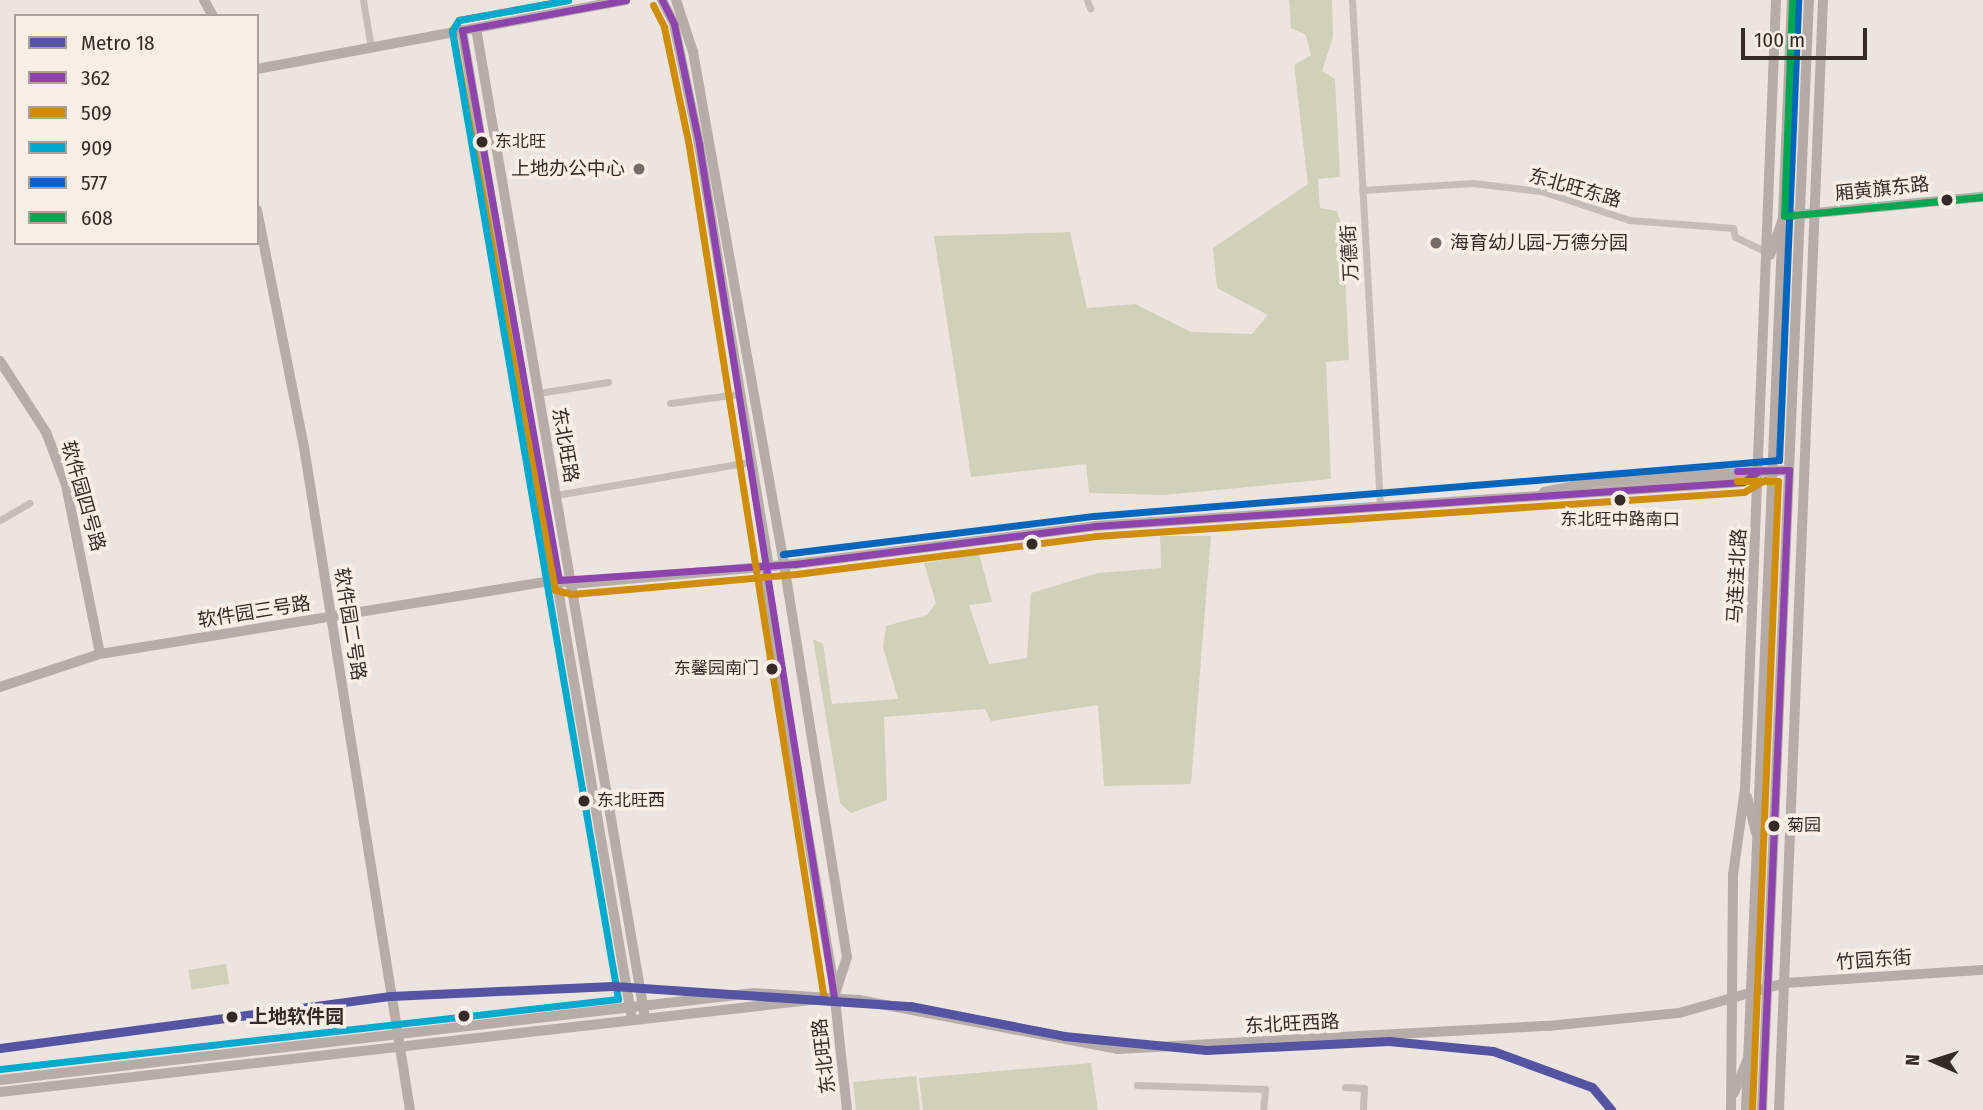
<!DOCTYPE html>
<html>
<head>
<meta charset="utf-8">
<style>
  body { margin:0 }
  #map { position:relative; width:1983px; height:1110px; overflow:hidden; background:#ece5df; font-family:"Fira Sans Condensed","Noto Sans SC",sans-serif }
  div>[style] { position:absolute }
  .green>* { inset:0; background:#cfd1b8; transform-origin:0 0 }
  .street>* { height:7px; margin:-3.5px; padding:0 3.5px; transform-origin:3.5px; border-radius:3.5px; background:#c5bdb8 }
  .secondary>* { height:10px; margin:-5px; padding:0 5px; transform-origin:5px; border-radius:5px; background:#b6ada9 }
  .primary>* { height:10px; margin:-5px; padding:0 5px; transform-origin:5px; border-radius:5px; background:#b4aba7 }
  .bus-1>* { height:7px; margin:-3.5px; padding:0 3.5px; transform-origin:3.5px; border-radius:3.5px; background:#8e44ad }
  .bus-2>* { height:7px; margin:-3.5px; padding:0 3.5px; transform-origin:3.5px; border-radius:3.5px; background:#d08d08 }
  .bus-3>* { height:7px; margin:-3.5px; padding:0 3.5px; transform-origin:3.5px; border-radius:3.5px; background:#00a9ce }
  .bus-4>* { height:7px; margin:-3.5px; padding:0 3.5px; transform-origin:3.5px; border-radius:3.5px; background:#0065bd }
  .bus-5>* { height:7px; margin:-3.5px; padding:0 3.5px; transform-origin:3.5px; border-radius:3.5px; background:#00a651 }
  .metro-1>* { height:9px; margin:-4.5px; padding:0 4.5px; transform-origin:4.5px; border-radius:4.5px; background:#5554a2 }
  .dots>* { width:19px; height:19px; translate:-50% -50%; box-sizing:border-box; border:4px solid #faefe6; border-radius:50% }
  span { translate:-50% -50%; white-space:nowrap; text-align:center; line-height:1.15; -webkit-text-stroke:7px #faefe6; paint-order:stroke }
  .bus-label { font-size:17px; color:#362a27 }
  .left { translate:0 -50%; text-align:left }
  .right { translate:-100% -50%; text-align:right }
  .poi-label { font-size:19px; color:#362a27 }
  .street-label { font-size:19px; color:#362a27 }
  .stop-label { font-size:19px; color:#362a27; font-weight:700 }
  .legend { position:absolute; left:14px; top:14px; width:245px; height:231px; box-sizing:border-box; background:#faefe6; border:2px solid #aca09a; margin:0; padding:9px 12px; list-style:none; font-size:21px; color:#362a27 }
  .legend li { display:flex; align-items:center; gap:14px; height:35px }
  .legend b { width:35px; border:2px solid #aca09a }
  .north { position:absolute; left:1899px; top:1026px; width:70px; height:70px; -webkit-text-stroke:5px #faefe6; paint-order:stroke; rotate:273deg; font-size:19px; font-weight:700; line-height:28px; text-align:center; color:#362a27 }
  .north::after { content:''; display:block; margin:auto; width:24px; height:32px; background:#362a27; clip-path:polygon(50% 0,100% 100%,50% 72%,0 100%) }
  .scale { position:absolute; left:1741px; top:28px; width:126px; height:32px; box-sizing:border-box; border:4px solid #362a27; border-top:0; padding-left:9px; font-size:21px; line-height:24px; white-space:nowrap; color:#362a27; -webkit-text-stroke:5px #faefe6; paint-order:stroke }
</style>
</head>
<body>
<div id="map">
  <div class="green">
    <div style="clip-path:polygon(1289px 0,1332px 0,1333px 37px,1322px 71px,1335px 79px,1340px 177px,1318px 179px,1320px 208px,1337px 211px,1343px 230px,1349px 360px,1326px 362px,1331px 479px,1164px 495px,1089px 493px,1086px 464px,971px 477px,934px 236px,1070px 232px,1087px 308px,1135px 304px,1191px 332px,1252px 334px,1268px 315px,1217px 288px,1213px 248px,1308px 184px,1294px 65px,1311px 55px,1306px 35px,1291px 28px)"></div>
    <div style="clip-path:polygon(1160px 536px,1211px 536px,1191px 784px,1104px 786px,1098px 705px,991px 721px,985px 709px,884px 717px,887px 800px,851px 813px,840px 803px,813px 639px,823px 644px,832px 704px,898px 699px,883px 647px,886px 626px,927px 615px,936px 603px,924px 563px,979px 554px,992px 602px,969px 605px,989px 664px,1027px 658px,1031px 593px,1098px 573px,1161px 568px)"></div>
    <div style="left:226px;top:964px;width:20px;height:38px;rotate:81deg"></div>
    <div style="clip-path:polygon(1091px 1063px,1098px 1110px,923px 1110px,919px 1078px)"></div>
    <div style="clip-path:polygon(916px 1076px,920px 1110px,856px 1110px,853px 1082px)"></div>
  </div>
  <div class="street">
    <div style="left:363px;top:0;width:49px;rotate:80.5deg"></div>
    <div style="left:1087px;top:0;width:9px;rotate:69deg"></div>
    <div style="left:1352px;top:0;width:506px;rotate:86.83deg"></div>
    <div style="left:1362px;top:190px;width:111px;rotate:-3.6deg"></div>
    <div style="left:1473px;top:183px;width:68px;rotate:6.7deg"></div>
    <div style="left:1541px;top:191px;width:93px;rotate:18.2deg"></div>
    <div style="left:1629px;top:220px;width:104px;rotate:4.4deg"></div>
    <div style="left:1733px;top:228px;width:9px;rotate:77deg"></div>
    <div style="left:1735px;top:237px;width:35px;rotate:25deg"></div>
    <div style="left:538px;top:393px;width:71px;rotate:-8.9deg"></div>
    <div style="left:670px;top:403px;width:69px;rotate:-7.5deg"></div>
    <div style="left:556px;top:495px;width:196px;rotate:-9.7deg"></div>
    <div style="left:0;top:520px;width:34px;rotate:-30deg"></div>
    <div style="left:1137px;top:1085px;width:128px;rotate:1.8deg"></div>
    <div style="left:1265px;top:1089px;width:21px;rotate:95deg"></div>
    <div style="left:1345px;top:1087px;width:19px;rotate:3deg"></div>
    <div style="left:1364px;top:1088px;width:22px;rotate:93deg"></div>
  </div>
  <div class="secondary">
    <div style="left:204px;top:0;width:18px;rotate:61deg"></div>
    <div style="left:662px;top:0;width:27px;rotate:63deg"></div>
    <div style="left:674px;top:24px;width:123px;rotate:78.2deg"></div>
    <div style="left:699px;top:144px;width:424px;rotate:80.6deg"></div>
    <div style="left:768px;top:562px;width:25px;rotate:97deg"></div>
    <div style="left:765px;top:587px;width:400px;rotate:80.2deg"></div>
    <div style="left:833px;top:981px;width:130px;rotate:83.8deg"></div>
    <div style="left:676px;top:0;width:55px;rotate:71.9deg"></div>
    <div style="left:693px;top:52px;width:520px;rotate:79.92deg"></div>
    <div style="left:784px;top:564px;width:398px;rotate:80.9deg"></div>
    <div style="left:847px;top:957px;width:35px;rotate:108deg"></div>
    <div style="left:476px;top:28px;width:1004px;rotate:80.31deg"></div>
    <div style="left:462px;top:30px;width:1004px;rotate:80.25deg"></div>
    <div style="left:257px;top:69px;width:375px;rotate:-10.6deg"></div>
    <div style="left:257px;top:210px;width:242px;rotate:78.8deg"></div>
    <div style="left:304px;top:447px;width:671px;rotate:80.92deg"></div>
    <div style="left:1770px;top:255px;width:41px;rotate:-70.3deg"></div>
    <div style="left:1784px;top:216px;width:200px;rotate:-5.5deg"></div>
    <div style="left:0;top:361px;width:85px;rotate:57.1deg"></div>
    <div style="left:46px;top:432px;width:57px;rotate:69.3deg"></div>
    <div style="left:66px;top:485px;width:172px;rotate:78.6deg"></div>
    <div style="left:1544px;top:492px;width:51px;rotate:-11.3deg"></div>
    <div style="left:1594px;top:482px;width:195px;rotate:-3.5deg"></div>
    <div style="left:559px;top:580px;width:13px;rotate:18deg"></div>
    <div style="left:571px;top:584px;width:225px;rotate:-5.1deg"></div>
    <div style="left:795px;top:564px;width:302px;rotate:-7.2deg"></div>
    <div style="left:1095px;top:526px;width:649px;rotate:-3.88deg"></div>
    <div style="left:1743px;top:482px;width:19px;rotate:-35deg"></div>
    <div style="left:0;top:687px;width:105px;rotate:-18.3deg"></div>
    <div style="left:100px;top:654px;width:465px;rotate:-9.2deg"></div>
    <div style="left:1747px;top:797px;width:37px;rotate:76deg"></div>
    <div style="left:0;top:1080px;width:759px;rotate:-6.58deg"></div>
    <div style="left:754px;top:993px;width:105px;rotate:3.8deg"></div>
    <div style="left:859px;top:1000px;width:264px;rotate:10.7deg"></div>
    <div style="left:1118px;top:1049px;width:431px;rotate:-3.1deg"></div>
    <div style="left:1548px;top:1026px;width:132px;rotate:-5.7deg"></div>
    <div style="left:1679px;top:1013px;width:110px;rotate:-15.8deg"></div>
    <div style="left:1785px;top:983px;width:198px;rotate:-3.8deg"></div>
    <div style="left:0;top:1092px;width:825px;rotate:-6.47deg"></div>
    <div style="left:1734px;top:1093px;width:35px;rotate:-68deg"></div>
    <div style="left:1731px;top:1110px;width:235px;rotate:-89.5deg"></div>
    <div style="left:1733px;top:875px;width:87px;rotate:-82.1deg"></div>
    <div style="left:1745px;top:789px;width:790px;rotate:-87.75deg"></div>
    <div style="left:1779px;top:1110px;width:1111px;rotate:-87.73deg"></div>
  </div>
  <div class="primary">
    <div style="left:1746px;top:1110px;width:1111px;rotate:-87.63deg"></div>
    <div style="left:1762px;top:1110px;width:1111px;rotate:-87.58deg"></div>
  </div>
  <div class="bus-1">
    <div style="left:626px;top:0;width:167px;rotate:169.6deg"></div>
    <div style="left:462px;top:30px;width:558px;rotate:80deg"></div>
    <div style="left:559px;top:580px;width:237px;rotate:-3.9deg"></div>
    <div style="left:795px;top:564px;width:302px;rotate:-7.2deg"></div>
    <div style="left:1095px;top:526px;width:649px;rotate:-3.88deg"></div>
    <div style="left:1743px;top:482px;width:19px;rotate:-35deg"></div>
    <div style="left:662px;top:0;width:27px;rotate:63deg"></div>
    <div style="left:674px;top:24px;width:123px;rotate:78.2deg"></div>
    <div style="left:699px;top:144px;width:864px;rotate:81.01deg"></div>
    <div style="left:1737px;top:471px;width:52px;rotate:-1.1deg"></div>
    <div style="left:1789px;top:470px;width:641px;rotate:92.42deg"></div>
  </div>
  <div class="bus-2">
    <div style="left:568px;top:0;width:111px;rotate:169.6deg"></div>
    <div style="left:459px;top:20px;width:12px;rotate:125deg"></div>
    <div style="left:452px;top:30px;width:569px;rotate:79.58deg"></div>
    <div style="left:555px;top:590px;width:17px;rotate:13deg"></div>
    <div style="left:572px;top:594px;width:225px;rotate:-5.1deg"></div>
    <div style="left:796px;top:574px;width:302px;rotate:-7.2deg"></div>
    <div style="left:1096px;top:536px;width:649px;rotate:-3.88deg"></div>
    <div style="left:1744px;top:492px;width:24px;rotate:-30deg"></div>
    <div style="left:653px;top:5px;width:25px;rotate:63deg"></div>
    <div style="left:664px;top:27px;width:122px;rotate:78.1deg"></div>
    <div style="left:689px;top:146px;width:864px;rotate:81.01deg"></div>
    <div style="left:1737px;top:481px;width:41px"></div>
    <div style="left:1778px;top:481px;width:630px;rotate:92.37deg"></div>
  </div>
  <div class="bus-3">
    <div style="left:0;top:1069px;width:622px;rotate:-6.46deg"></div>
    <div style="left:618px;top:999px;width:982px;rotate:-99.73deg"></div>
    <div style="left:452px;top:31px;width:13px;rotate:-58deg"></div>
    <div style="left:459px;top:20px;width:111px;rotate:-10.4deg"></div>
  </div>
  <div class="bus-4">
    <div style="left:783px;top:554px;width:313px;rotate:-7deg"></div>
    <div style="left:1094px;top:516px;width:687px;rotate:-4.67deg"></div>
    <div style="left:1779px;top:460px;width:460px;rotate:-87.6deg"></div>
  </div>
  <div class="bus-5">
    <div style="left:1792px;top:0;width:216px;rotate:92.1deg"></div>
    <div style="left:1784px;top:216px;width:200px;rotate:-5.5deg"></div>
  </div>
  <div class="metro-1">
    <div style="left:0;top:1048px;width:394px;rotate:-7.6deg"></div>
    <div style="left:391px;top:996px;width:222px;rotate:-2.6deg"></div>
    <div style="left:613px;top:986px;width:298px;rotate:3.9deg"></div>
    <div style="left:910px;top:1006px;width:157px;rotate:11deg"></div>
    <div style="left:1064px;top:1036px;width:143px;rotate:5.6deg"></div>
    <div style="left:1206px;top:1050px;width:183px;rotate:-2.8deg"></div>
    <div style="left:1389px;top:1041px;width:104px;rotate:5.5deg"></div>
    <div style="left:1493px;top:1051px;width:105px;rotate:20deg"></div>
    <div style="left:1592px;top:1087px;width:30px;rotate:50deg"></div>
  </div>
  <div class="dots">
    <div style="left:482px;top:142px;background:#362a27"></div>
    <div style="left:639px;top:169px;background:#766b67"></div>
    <div style="left:1947px;top:200px;background:#362a27"></div>
    <div style="left:1436px;top:243px;background:#766b67"></div>
    <div style="left:1620px;top:500px;background:#362a27"></div>
    <div style="left:1032px;top:544px;background:#362a27"></div>
    <div style="left:772px;top:669px;background:#362a27"></div>
    <div style="left:584px;top:801px;background:#362a27"></div>
    <div style="left:1774px;top:826px;background:#362a27"></div>
    <div style="left:464px;top:1016px;background:#362a27"></div>
    <div style="left:232px;top:1017px;background:#362a27"></div>
  </div>
  <div class="bus-label">
    <span class="left" style="left:495px;top:142px">东北旺</span>
    <span style="left:1620px;top:520px">东北旺中路南口</span>
    <span class="right" style="left:759px;top:669px">东馨园南门</span>
    <span class="left" style="left:597px;top:801px">东北旺西</span>
    <span class="left" style="left:1787px;top:826px">菊园</span>
  </div>
  <div class="poi-label">
    <span class="right" style="left:625px;top:169px">上地办公中心</span>
    <span class="left" style="left:1450px;top:243px">海育幼儿园-万德分园</span>
  </div>
  <div class="street-label">
    <span style="left:1575px;top:188px;rotate:16deg">东北旺东路</span>
    <span style="left:1882px;top:189px;rotate:-6deg">厢黄旗东路</span>
    <span style="left:1350px;top:253px;rotate:-93deg">万德街</span>
    <span style="left:565px;top:445px;rotate:80deg">东北旺路</span>
    <span style="left:83px;top:496px;rotate:74deg">软件园四号路</span>
    <span style="left:1737px;top:576px;rotate:-87deg">马连洼北路</span>
    <span style="left:254px;top:612px;rotate:-9deg">软件园三号路</span>
    <span style="left:350px;top:624px;rotate:81deg">软件园二号路</span>
    <span style="left:1874px;top:960px;rotate:-4deg">竹园东街</span>
    <span style="left:1292px;top:1024px;rotate:-3deg">东北旺西路</span>
    <span style="left:824px;top:1056px;rotate:-97deg">东北旺路</span>
  </div>
  <div class="stop-label">
    <span class="left" style="left:249px;top:1017px">上地软件园</span>
  </div>
  <ul class="legend">
  <li><b style="height:9px;background:#5554a2"></b>Metro 18</li>
  <li><b style="height:9px;background:#8e44ad"></b>362</li>
  <li><b style="height:9px;background:#d08d08"></b>509</li>
  <li><b style="height:9px;background:#00a9ce"></b>909</li>
  <li><b style="height:9px;background:#0065bd"></b>577</li>
  <li><b style="height:9px;background:#00a651"></b>608</li>
  </ul>
  <div class="north">N</div>
  <div class="scale">100 m</div>
</div>
</body>
</html>
